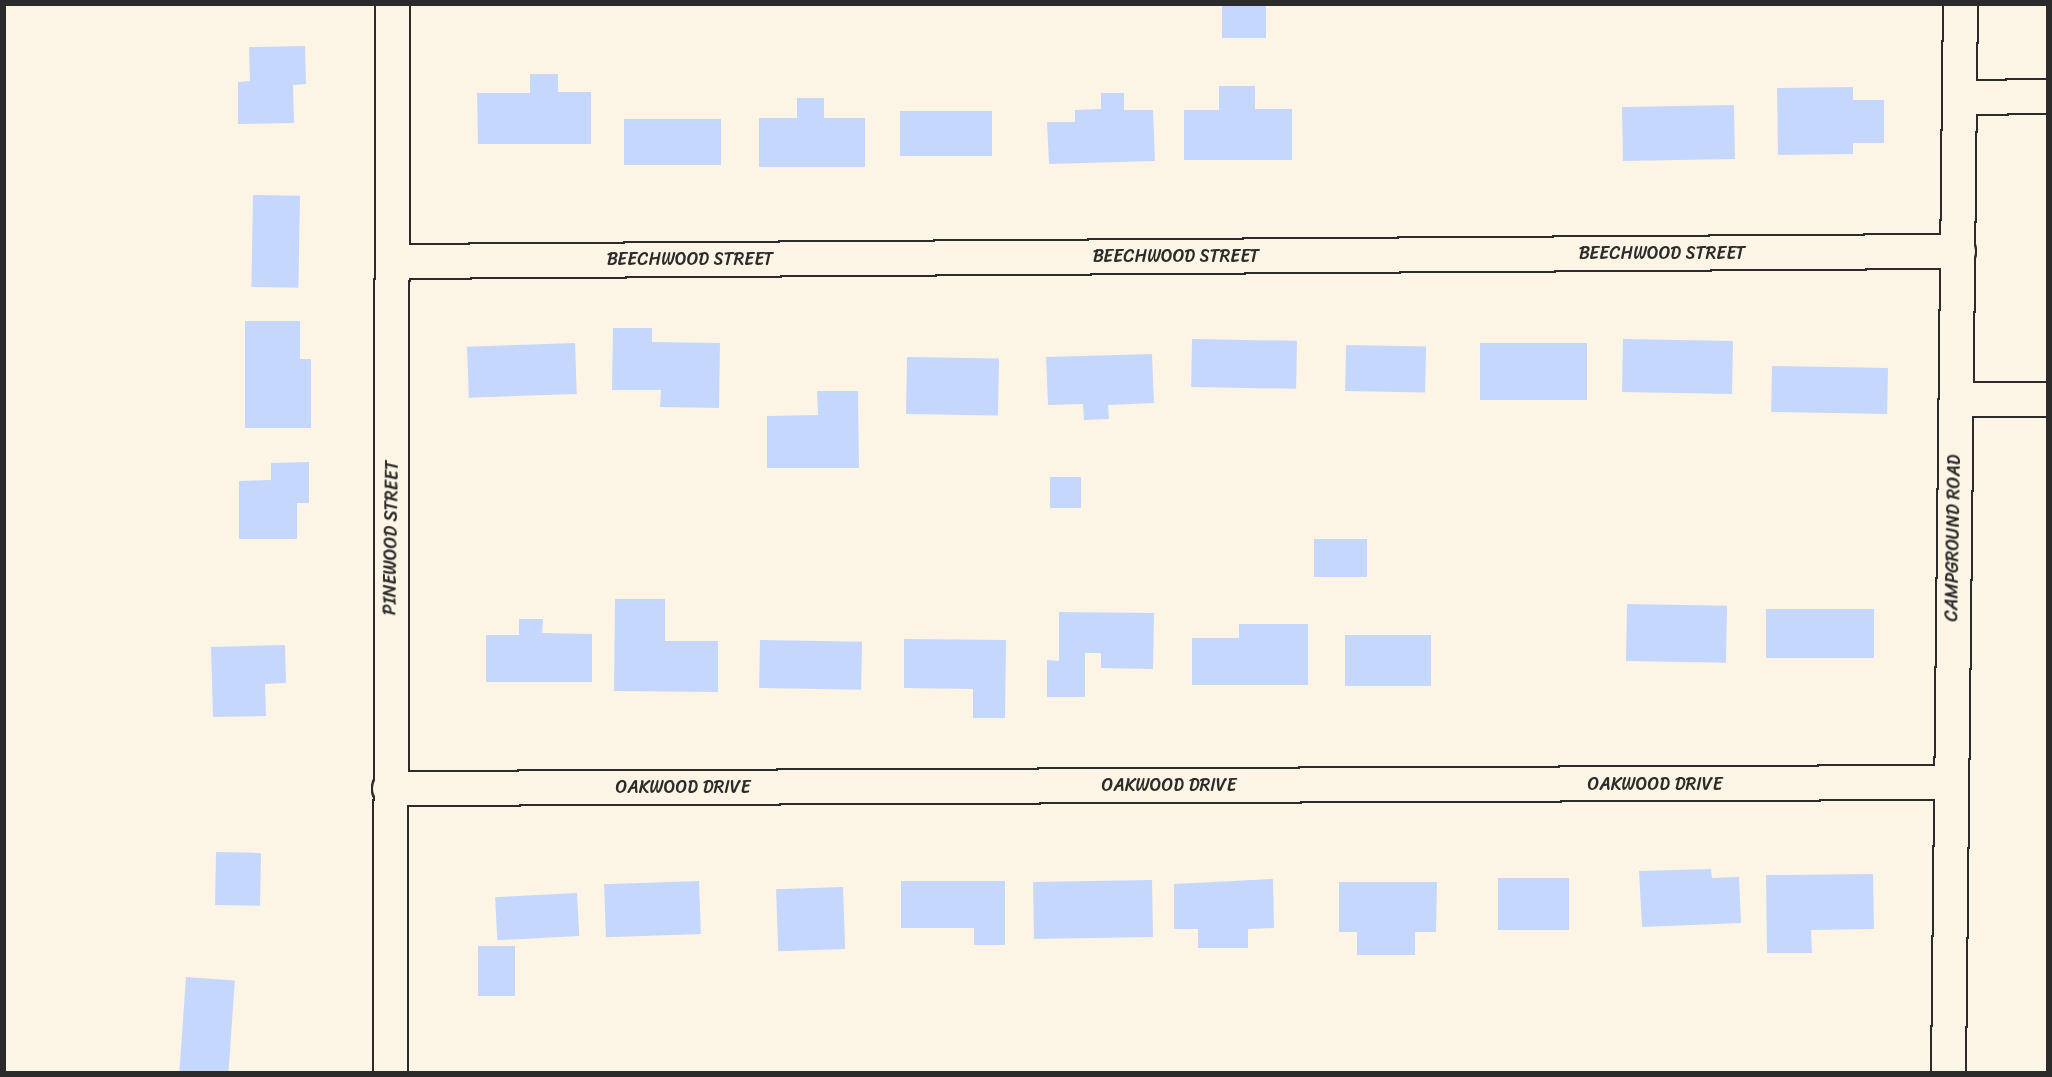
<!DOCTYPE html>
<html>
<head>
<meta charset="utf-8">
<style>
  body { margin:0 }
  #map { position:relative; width:2052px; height:1077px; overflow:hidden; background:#fcf5e5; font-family:Sriracha,sans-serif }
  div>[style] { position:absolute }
  .building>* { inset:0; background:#c5d7fd; transform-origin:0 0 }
  .roads { filter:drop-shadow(2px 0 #2b2b2b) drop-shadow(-2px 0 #2b2b2b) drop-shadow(0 2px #2b2b2b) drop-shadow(0 -2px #2b2b2b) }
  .minor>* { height:33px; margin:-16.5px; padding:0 16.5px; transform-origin:16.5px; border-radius:16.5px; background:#fcf5e5 }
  span { translate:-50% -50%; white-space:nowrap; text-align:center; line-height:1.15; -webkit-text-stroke:4.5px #fcf5e5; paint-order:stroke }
  .street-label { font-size:18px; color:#2b2b2b }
  .frame { position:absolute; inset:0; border:6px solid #2b2b2b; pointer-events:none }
</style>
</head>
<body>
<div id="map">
  <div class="building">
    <div style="left:1222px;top:4px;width:44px;height:34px"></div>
    <div style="clip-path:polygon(305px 46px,306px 84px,293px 85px,294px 123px,238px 124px,238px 82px,250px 81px,249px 47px)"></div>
    <div style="clip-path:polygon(530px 74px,558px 74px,558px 92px,591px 92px,591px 144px,478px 144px,477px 93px,530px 93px)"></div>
    <div style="clip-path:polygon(1219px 86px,1255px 86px,1255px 109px,1292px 109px,1292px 160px,1184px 160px,1184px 110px,1219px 110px)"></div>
    <div style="clip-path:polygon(1853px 87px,1853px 100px,1884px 100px,1884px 143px,1853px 143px,1853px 154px,1778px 155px,1777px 88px)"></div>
    <div style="clip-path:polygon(1101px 93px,1124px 93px,1124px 110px,1153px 110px,1155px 161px,1049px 164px,1047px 122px,1075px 122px,1075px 110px,1101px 109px)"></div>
    <div style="clip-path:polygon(797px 98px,824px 98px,824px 118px,865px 118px,865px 167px,759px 167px,759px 118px,797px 118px)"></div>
    <div style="left:1734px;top:105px;width:54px;height:112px;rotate:89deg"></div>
    <div style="left:900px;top:111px;width:92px;height:45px"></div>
    <div style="left:624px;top:119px;width:97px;height:46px"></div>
    <div style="left:253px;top:195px;width:47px;height:92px;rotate:1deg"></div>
    <div style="clip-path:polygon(245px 321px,300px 321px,300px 359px,311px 359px,311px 428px,245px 428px)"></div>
    <div style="clip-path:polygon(613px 328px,652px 328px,652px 342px,720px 343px,719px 408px,660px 407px,661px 390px,612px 390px)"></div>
    <div style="left:1192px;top:339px;width:105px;height:48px;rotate:1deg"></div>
    <div style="left:1623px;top:339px;width:110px;height:53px;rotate:1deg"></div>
    <div style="left:575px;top:343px;width:51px;height:108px;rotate:88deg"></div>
    <div style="left:1480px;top:343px;width:107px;height:57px"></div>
    <div style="left:1346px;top:345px;width:80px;height:46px;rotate:1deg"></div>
    <div style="clip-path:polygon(1152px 354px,1154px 403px,1108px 405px,1109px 419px,1084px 420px,1083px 404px,1048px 405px,1046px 357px)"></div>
    <div style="left:907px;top:357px;width:92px;height:57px;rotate:1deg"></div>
    <div style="left:1772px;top:366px;width:116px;height:46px;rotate:1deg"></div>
    <div style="clip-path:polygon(817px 391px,858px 391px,859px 468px,767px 468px,767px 416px,818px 415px)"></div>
    <div style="clip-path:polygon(309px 462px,309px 503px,297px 503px,297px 539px,239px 539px,239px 481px,271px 480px,271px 463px)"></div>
    <div style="left:1050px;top:477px;width:31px;height:31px"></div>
    <div style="left:1314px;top:539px;width:53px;height:38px"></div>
    <div style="clip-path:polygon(615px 599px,665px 599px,665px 641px,718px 641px,718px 692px,614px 691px)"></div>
    <div style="left:1627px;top:604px;width:100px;height:57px;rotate:1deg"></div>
    <div style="left:1766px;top:609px;width:108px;height:49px"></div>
    <div style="clip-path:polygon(1059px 612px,1154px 613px,1153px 669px,1101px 668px,1101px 653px,1085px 653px,1085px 697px,1047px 697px,1047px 660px,1059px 661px)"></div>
    <div style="clip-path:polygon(519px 619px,543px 619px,542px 633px,592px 634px,592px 682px,486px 682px,486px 635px,519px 635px)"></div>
    <div style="clip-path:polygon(1239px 624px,1308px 624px,1308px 685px,1192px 685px,1192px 638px,1239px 638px)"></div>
    <div style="left:1345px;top:635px;width:86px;height:51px"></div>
    <div style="clip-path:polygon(904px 639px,1006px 640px,1005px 718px,973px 718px,973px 689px,904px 688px)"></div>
    <div style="left:760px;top:640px;width:102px;height:48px;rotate:1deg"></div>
    <div style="clip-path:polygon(285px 645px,286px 683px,265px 684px,266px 716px,213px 717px,211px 647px)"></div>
    <div style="left:216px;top:852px;width:45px;height:53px;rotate:1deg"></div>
    <div style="clip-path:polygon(1711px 869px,1712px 878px,1739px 877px,1741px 923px,1642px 927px,1639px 871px)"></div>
    <div style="clip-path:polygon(1873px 874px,1874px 929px,1811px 930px,1812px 953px,1767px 953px,1766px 875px)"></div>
    <div style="left:1498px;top:878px;width:71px;height:52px"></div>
    <div style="clip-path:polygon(1273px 879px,1274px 928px,1248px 929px,1248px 948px,1198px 948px,1198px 929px,1174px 929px,1174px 884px)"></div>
    <div style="left:1152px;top:880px;width:57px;height:119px;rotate:89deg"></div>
    <div style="left:699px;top:881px;width:53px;height:95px;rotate:88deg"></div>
    <div style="clip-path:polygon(901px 881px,1005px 881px,1005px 945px,974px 945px,974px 928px,901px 928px)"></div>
    <div style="clip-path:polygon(1339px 882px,1437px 882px,1436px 932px,1415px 932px,1415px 955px,1357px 955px,1357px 932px,1339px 932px)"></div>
    <div style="left:843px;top:887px;width:62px;height:67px;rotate:88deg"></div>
    <div style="left:577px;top:893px;width:43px;height:82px;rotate:87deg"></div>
    <div style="left:478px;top:946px;width:37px;height:50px"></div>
    <div style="left:186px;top:977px;width:49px;height:94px;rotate:4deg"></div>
  </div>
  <div class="roads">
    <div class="minor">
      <div style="left:1959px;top:97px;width:89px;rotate:-0.6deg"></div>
      <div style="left:394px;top:261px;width:1564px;rotate:-0.37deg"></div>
      <div style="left:1956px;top:399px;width:92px"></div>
      <div style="left:389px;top:788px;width:1560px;rotate:-0.22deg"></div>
      <div style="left:390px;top:1072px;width:1068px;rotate:-89.89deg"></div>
      <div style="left:1948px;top:1072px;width:1068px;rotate:-89.36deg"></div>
    </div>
  </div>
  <div class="street-label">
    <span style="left:1662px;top:253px">BEECHWOOD STREET</span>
    <span style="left:1176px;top:256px">BEECHWOOD STREET</span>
    <span style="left:690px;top:259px">BEECHWOOD STREET</span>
    <span style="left:391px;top:538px;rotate:-89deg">PINEWOOD STREET</span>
    <span style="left:1953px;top:538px;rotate:-89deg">CAMPGROUND ROAD</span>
    <span style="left:1655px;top:784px">OAKWOOD DRIVE</span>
    <span style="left:1169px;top:785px">OAKWOOD DRIVE</span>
    <span style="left:683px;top:787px">OAKWOOD DRIVE</span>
  </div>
  <div class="frame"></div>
</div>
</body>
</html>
